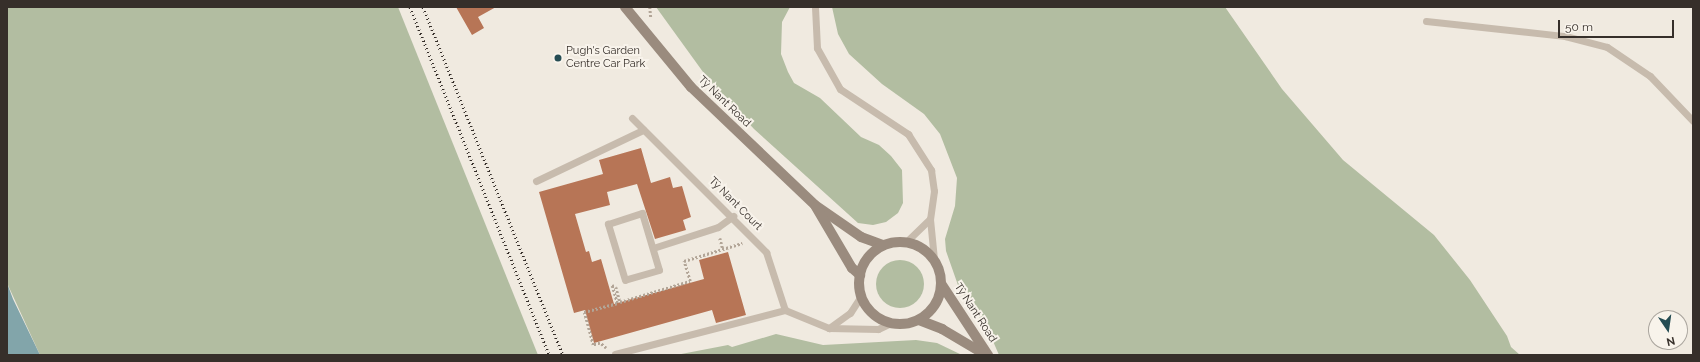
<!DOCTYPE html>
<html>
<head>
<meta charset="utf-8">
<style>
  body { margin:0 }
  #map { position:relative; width:1700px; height:362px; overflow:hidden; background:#f0eae0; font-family:Raleway,sans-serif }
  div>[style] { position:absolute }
  .green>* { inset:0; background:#b2bda1 }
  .round { border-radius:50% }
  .water>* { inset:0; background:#82a5aa }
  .building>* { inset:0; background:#b77556 }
  .path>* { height:2.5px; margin-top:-1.25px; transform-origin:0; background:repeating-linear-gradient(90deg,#b2a597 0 2px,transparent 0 4px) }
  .service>* { height:7px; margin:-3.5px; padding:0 3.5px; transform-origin:3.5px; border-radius:3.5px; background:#c7bbad }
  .secondary>* { height:10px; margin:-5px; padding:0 5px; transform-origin:5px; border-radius:5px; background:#9a8b7e }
  .secondary>.ring { margin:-5px; padding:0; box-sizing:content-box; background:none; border:10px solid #9a8b7e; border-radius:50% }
  .rail>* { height:3px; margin-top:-1.5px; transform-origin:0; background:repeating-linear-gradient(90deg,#362f2a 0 1px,transparent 0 4px) }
  .dots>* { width:11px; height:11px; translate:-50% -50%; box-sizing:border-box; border:2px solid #f8f3eb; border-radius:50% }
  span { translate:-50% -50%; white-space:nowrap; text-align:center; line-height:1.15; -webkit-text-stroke:4px #f8f3eb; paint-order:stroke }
  .poi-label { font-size:11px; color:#362f2a }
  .left { translate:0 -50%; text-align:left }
  .street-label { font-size:11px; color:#362f2a }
  .frame { position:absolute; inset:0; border:8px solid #362f2a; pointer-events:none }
  .north { position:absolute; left:1648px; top:310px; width:40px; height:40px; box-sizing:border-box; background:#f8f3eb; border:1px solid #aaa59e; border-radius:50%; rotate:167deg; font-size:11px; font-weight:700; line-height:16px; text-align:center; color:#362f2a }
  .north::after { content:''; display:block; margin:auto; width:14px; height:18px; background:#254c53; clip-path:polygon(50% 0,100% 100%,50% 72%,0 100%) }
  .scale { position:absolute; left:1558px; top:20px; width:116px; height:18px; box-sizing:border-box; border:2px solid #362f2a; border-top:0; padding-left:5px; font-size:12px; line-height:14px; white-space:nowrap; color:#362f2a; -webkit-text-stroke:3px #f8f3eb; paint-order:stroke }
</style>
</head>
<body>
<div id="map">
  <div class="green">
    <div style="clip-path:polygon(7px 7px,398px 7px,538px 355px,40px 355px,7px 283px)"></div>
    <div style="clip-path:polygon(656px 7px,790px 7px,782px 22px,781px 54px,788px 72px,794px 83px,820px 98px,861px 137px,879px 145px,891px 156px,902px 170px,903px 203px,898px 213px,886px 222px,873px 225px,858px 223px,754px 129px,711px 83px)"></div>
    <div style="clip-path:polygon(832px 7px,1225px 7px,1282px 89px,1343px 160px,1434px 235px,1470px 280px,1507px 336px,1511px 347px,1520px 355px,999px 355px,989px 332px,959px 288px,946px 251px,945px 239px,955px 206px,957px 178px,940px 134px,924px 114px,882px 84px,849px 54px,838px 34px)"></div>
    <div class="round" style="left:876px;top:260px;width:48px;height:48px"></div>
    <div style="clip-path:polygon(776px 334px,823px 345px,916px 340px,937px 343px,962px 355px,676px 355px,728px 345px,732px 347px)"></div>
  </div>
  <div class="water">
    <div style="clip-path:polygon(7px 283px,13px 299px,40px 355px,7px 355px)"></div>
  </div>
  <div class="building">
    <div style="clip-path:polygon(456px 7px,496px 7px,478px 17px,484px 28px,472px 35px)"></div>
    <div style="clip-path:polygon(641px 148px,651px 183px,670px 177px,673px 188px,682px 186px,691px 217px,683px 220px,686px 230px,655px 239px,637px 184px,607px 192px,610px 205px,575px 214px,586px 252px,589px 251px,592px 262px,601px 259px,614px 304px,704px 279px,699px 260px,728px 252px,746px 315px,716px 323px,712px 310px,594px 343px,585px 310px,574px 313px,539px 192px,603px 174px,599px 160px)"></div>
  </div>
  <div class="path">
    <div style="left:650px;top:7px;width:11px;rotate:85deg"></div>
    <div style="left:720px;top:238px;width:11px;rotate:75deg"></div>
    <div style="left:616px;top:287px;width:16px;rotate:75deg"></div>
    <div style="left:620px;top:302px;width:73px;rotate:-16.7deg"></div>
    <div style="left:690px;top:281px;width:21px;rotate:-107deg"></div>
    <div style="left:684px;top:261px;width:61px;rotate:-17.2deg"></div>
    <div style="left:606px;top:348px;width:8px;rotate:-140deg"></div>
    <div style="left:600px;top:343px;width:7px;rotate:164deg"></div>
    <div style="left:593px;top:345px;width:34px;rotate:-105deg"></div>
    <div style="left:584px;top:312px;width:34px;rotate:-15deg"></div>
    <div style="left:617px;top:303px;width:18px;rotate:-106deg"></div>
    <div style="left:612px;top:286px;width:4px;rotate:-14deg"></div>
  </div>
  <div class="service">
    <div style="left:815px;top:7px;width:41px;rotate:87.2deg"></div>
    <div style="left:817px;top:48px;width:47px;rotate:60.7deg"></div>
    <div style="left:840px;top:89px;width:82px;rotate:33.5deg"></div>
    <div style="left:908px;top:134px;width:43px;rotate:57.4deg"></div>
    <div style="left:931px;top:170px;width:21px;rotate:82deg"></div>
    <div style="left:934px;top:191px;width:28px;rotate:98deg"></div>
    <div style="left:930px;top:219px;width:40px;rotate:84.3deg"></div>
    <div style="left:1426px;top:21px;width:140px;rotate:6.2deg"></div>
    <div style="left:1565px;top:36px;width:43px;rotate:14.7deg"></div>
    <div style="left:1607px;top:47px;width:52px;rotate:34deg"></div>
    <div style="left:1650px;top:76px;width:62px;rotate:46.3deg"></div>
    <div style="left:632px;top:118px;width:190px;rotate:45deg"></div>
    <div style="left:766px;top:252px;width:61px;rotate:71.9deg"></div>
    <div style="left:785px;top:310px;width:48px;rotate:22.2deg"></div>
    <div style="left:829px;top:328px;width:49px;rotate:1.2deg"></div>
    <div style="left:878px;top:329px;width:14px;rotate:-25deg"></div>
    <div style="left:536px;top:181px;width:119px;rotate:-25.5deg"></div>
    <div style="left:642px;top:213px;width:59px;rotate:73.4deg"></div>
    <div style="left:659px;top:270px;width:35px;rotate:164deg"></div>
    <div style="left:625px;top:280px;width:59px;rotate:-106.9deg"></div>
    <div style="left:608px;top:224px;width:36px;rotate:-18deg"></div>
    <div style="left:906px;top:242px;width:33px;rotate:-44deg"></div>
    <div style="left:653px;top:248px;width:68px;rotate:-17.9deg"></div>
    <div style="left:718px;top:227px;width:19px;rotate:-36deg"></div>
    <div style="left:829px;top:328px;width:26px;rotate:-36deg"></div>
    <div style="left:850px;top:313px;width:20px;rotate:-57deg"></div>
    <div style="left:615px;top:354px;width:176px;rotate:-14.5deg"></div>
  </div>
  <div class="secondary">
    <div style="left:625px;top:7px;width:104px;rotate:50.5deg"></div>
    <div style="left:691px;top:87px;width:171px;rotate:43.6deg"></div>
    <div style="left:815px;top:205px;width:56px;rotate:34.8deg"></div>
    <div style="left:861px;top:237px;width:23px;rotate:20deg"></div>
    <div style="left:816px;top:207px;width:71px;rotate:59.5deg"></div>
    <div style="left:852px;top:268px;width:11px;rotate:41deg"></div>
    <div class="ring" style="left:859px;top:242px;width:72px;height:72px"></div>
    <div style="left:942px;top:285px;width:84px;rotate:56.7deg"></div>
    <div style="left:919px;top:320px;width:25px;rotate:21deg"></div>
    <div style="left:942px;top:329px;width:51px;rotate:30.6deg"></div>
  </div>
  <div class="rail">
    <div style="left:410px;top:7px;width:375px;rotate:68.2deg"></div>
    <div style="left:423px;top:7px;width:375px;rotate:68.1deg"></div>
  </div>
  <div class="dots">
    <div style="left:558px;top:58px;background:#254c53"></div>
  </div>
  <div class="poi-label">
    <span class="left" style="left:566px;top:58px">Pugh's Garden<br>Centre Car Park</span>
  </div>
  <div class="street-label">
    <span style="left:724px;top:102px;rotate:44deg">Tŷ Nant Road</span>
    <span style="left:735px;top:204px;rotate:45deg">Tŷ Nant Court</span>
    <span style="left:975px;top:313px;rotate:57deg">Tŷ Nant Road</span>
  </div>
  <div class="frame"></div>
  <div class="north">N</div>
  <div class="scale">50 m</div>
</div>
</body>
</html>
